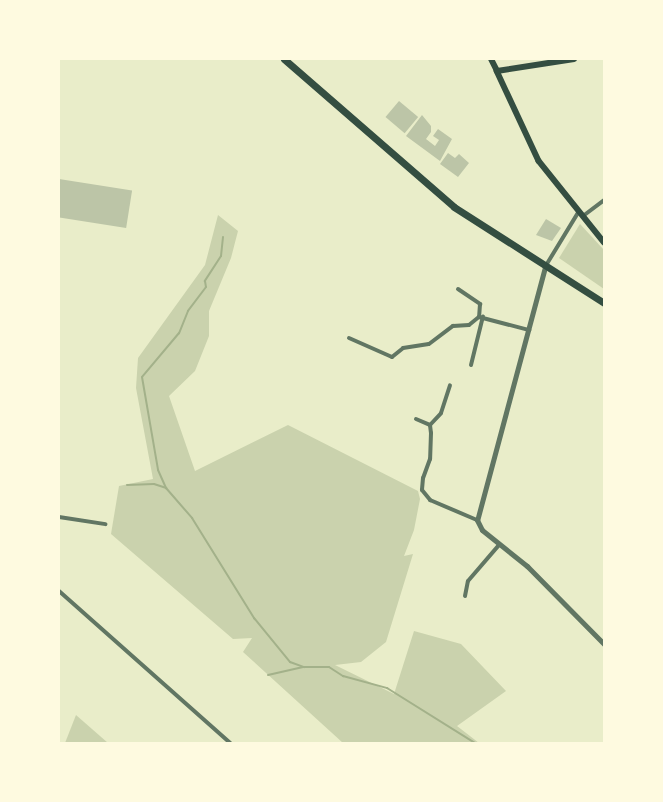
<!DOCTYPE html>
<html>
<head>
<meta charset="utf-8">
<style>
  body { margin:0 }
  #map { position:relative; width:663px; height:802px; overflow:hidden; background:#e9edc9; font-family:Poppins,sans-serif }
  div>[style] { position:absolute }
  .green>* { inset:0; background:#cad2ad }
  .stream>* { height:2px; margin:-1px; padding:0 1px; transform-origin:1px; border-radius:1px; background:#a3b18a }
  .building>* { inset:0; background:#bcc5a7; transform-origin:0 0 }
  .minor>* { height:4px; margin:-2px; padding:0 2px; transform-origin:2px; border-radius:2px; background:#617663 }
  .tertiary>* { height:5px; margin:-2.5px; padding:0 2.5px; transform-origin:2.5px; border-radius:2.5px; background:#617663 }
  .secondary>* { height:5.5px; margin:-2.75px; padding:0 2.75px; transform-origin:2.75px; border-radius:2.75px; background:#344e41 }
  .primary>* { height:6px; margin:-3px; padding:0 3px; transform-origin:3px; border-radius:3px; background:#344e41 }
  .trunk>* { height:7px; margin:-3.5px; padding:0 3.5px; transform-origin:3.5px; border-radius:3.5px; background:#344e41 }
  span { translate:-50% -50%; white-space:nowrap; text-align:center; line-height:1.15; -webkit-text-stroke:4px #fefae0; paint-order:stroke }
  .frame { position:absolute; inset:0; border:60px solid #fefae0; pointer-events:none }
</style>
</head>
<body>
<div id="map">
  <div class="green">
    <div style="clip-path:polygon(218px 215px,238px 231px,231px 258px,209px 311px,209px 336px,195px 371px,169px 396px,195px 471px,288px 425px,418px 491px,420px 499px,414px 530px,404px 556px,413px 554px,386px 642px,361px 662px,335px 665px,394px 694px,414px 631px,461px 644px,506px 691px,457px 726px,479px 743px,343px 743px,243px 652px,252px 638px,233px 639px,111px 534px,119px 486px,153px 479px,136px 388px,138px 358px,205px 265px)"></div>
    <div style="clip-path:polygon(580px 224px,604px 250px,604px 289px,559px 258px)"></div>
    <div style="clip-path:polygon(76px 715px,108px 743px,65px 743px)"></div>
  </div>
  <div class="stream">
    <div style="left:223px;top:237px;width:19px;rotate:96deg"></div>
    <div style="left:221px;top:256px;width:30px;rotate:123deg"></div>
    <div style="left:205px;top:281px;width:6px;rotate:81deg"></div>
    <div style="left:206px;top:287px;width:30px;rotate:127deg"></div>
    <div style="left:188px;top:311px;width:24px;rotate:112deg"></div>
    <div style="left:179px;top:333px;width:57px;rotate:130.1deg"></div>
    <div style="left:142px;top:377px;width:94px;rotate:80.2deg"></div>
    <div style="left:158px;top:470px;width:20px;rotate:66deg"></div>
    <div style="left:166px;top:488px;width:40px;rotate:49deg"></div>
    <div style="left:192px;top:518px;width:118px;rotate:58.2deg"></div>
    <div style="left:254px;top:618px;width:57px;rotate:50.7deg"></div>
    <div style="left:290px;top:662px;width:15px;rotate:20deg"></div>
    <div style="left:304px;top:667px;width:25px"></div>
    <div style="left:329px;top:667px;width:17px;rotate:33deg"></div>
    <div style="left:343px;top:676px;width:46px;rotate:15.3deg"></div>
    <div style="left:387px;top:688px;width:104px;rotate:32deg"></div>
    <div style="left:127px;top:485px;width:27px;rotate:-2deg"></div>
    <div style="left:154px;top:484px;width:13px;rotate:18deg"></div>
    <div style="left:268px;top:675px;width:36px;rotate:-13deg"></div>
  </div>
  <div class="building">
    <div style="left:399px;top:101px;width:25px;height:21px;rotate:40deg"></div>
    <div style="clip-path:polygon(422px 115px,431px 126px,431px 132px,426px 139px,435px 146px,439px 140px,433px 136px,438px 129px,452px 139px,440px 161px,406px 136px)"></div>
    <div style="clip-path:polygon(448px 153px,455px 158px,459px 154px,469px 163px,458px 177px,440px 164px)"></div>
    <div style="left:59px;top:179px;width:74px;height:38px;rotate:9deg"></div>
    <div style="clip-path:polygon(546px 219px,561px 228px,552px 241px,536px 235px)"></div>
  </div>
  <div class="minor">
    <div style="left:583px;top:216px;width:26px;rotate:-37deg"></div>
    <div style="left:545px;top:267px;width:66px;rotate:-58.7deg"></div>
    <div style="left:458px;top:289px;width:27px;rotate:34deg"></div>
    <div style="left:480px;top:304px;width:13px;rotate:94deg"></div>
    <div style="left:349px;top:338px;width:47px;rotate:23.8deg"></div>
    <div style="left:392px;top:357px;width:14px;rotate:-39deg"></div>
    <div style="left:403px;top:348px;width:26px;rotate:-9deg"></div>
    <div style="left:429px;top:344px;width:30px;rotate:-37deg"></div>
    <div style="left:453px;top:326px;width:16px;rotate:-4deg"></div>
    <div style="left:469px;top:325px;width:13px;rotate:-39deg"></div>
    <div style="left:479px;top:317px;width:52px;rotate:14.6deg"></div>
    <div style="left:471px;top:365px;width:50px;rotate:-76.2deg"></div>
    <div style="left:416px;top:419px;width:15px;rotate:23deg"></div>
    <div style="left:430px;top:425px;width:8px;rotate:83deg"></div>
    <div style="left:431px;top:433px;width:26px;rotate:92deg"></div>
    <div style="left:430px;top:459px;width:20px;rotate:110deg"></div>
    <div style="left:423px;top:478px;width:12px;rotate:95deg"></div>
    <div style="left:422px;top:490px;width:13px;rotate:51deg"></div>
    <div style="left:430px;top:500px;width:51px;rotate:23.1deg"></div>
    <div style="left:430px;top:425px;width:16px;rotate:-47deg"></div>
    <div style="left:441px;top:413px;width:29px;rotate:-72deg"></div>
    <div style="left:59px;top:517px;width:47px;rotate:8.7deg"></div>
    <div style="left:59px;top:591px;width:229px;rotate:41.6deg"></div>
    <div style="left:465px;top:596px;width:15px;rotate:-79deg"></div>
    <div style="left:468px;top:581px;width:48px;rotate:-49.3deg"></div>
  </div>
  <div class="tertiary">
    <div style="left:545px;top:267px;width:262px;rotate:105deg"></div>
    <div style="left:477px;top:520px;width:11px;rotate:63deg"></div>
    <div style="left:482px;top:530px;width:58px;rotate:38.7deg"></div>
    <div style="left:527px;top:566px;width:110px;rotate:45.4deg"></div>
  </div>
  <div class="secondary">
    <div style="left:497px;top:71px;width:99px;rotate:65deg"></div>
    <div style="left:539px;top:161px;width:104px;rotate:51.3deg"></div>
  </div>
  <div class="primary">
    <div style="left:491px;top:59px;width:13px;rotate:63deg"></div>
    <div style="left:497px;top:71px;width:78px;rotate:-8.9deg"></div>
  </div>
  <div class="trunk">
    <div style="left:284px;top:59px;width:225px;rotate:41deg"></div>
    <div style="left:454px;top:207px;width:178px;rotate:32.6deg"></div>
  </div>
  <div class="frame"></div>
</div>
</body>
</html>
